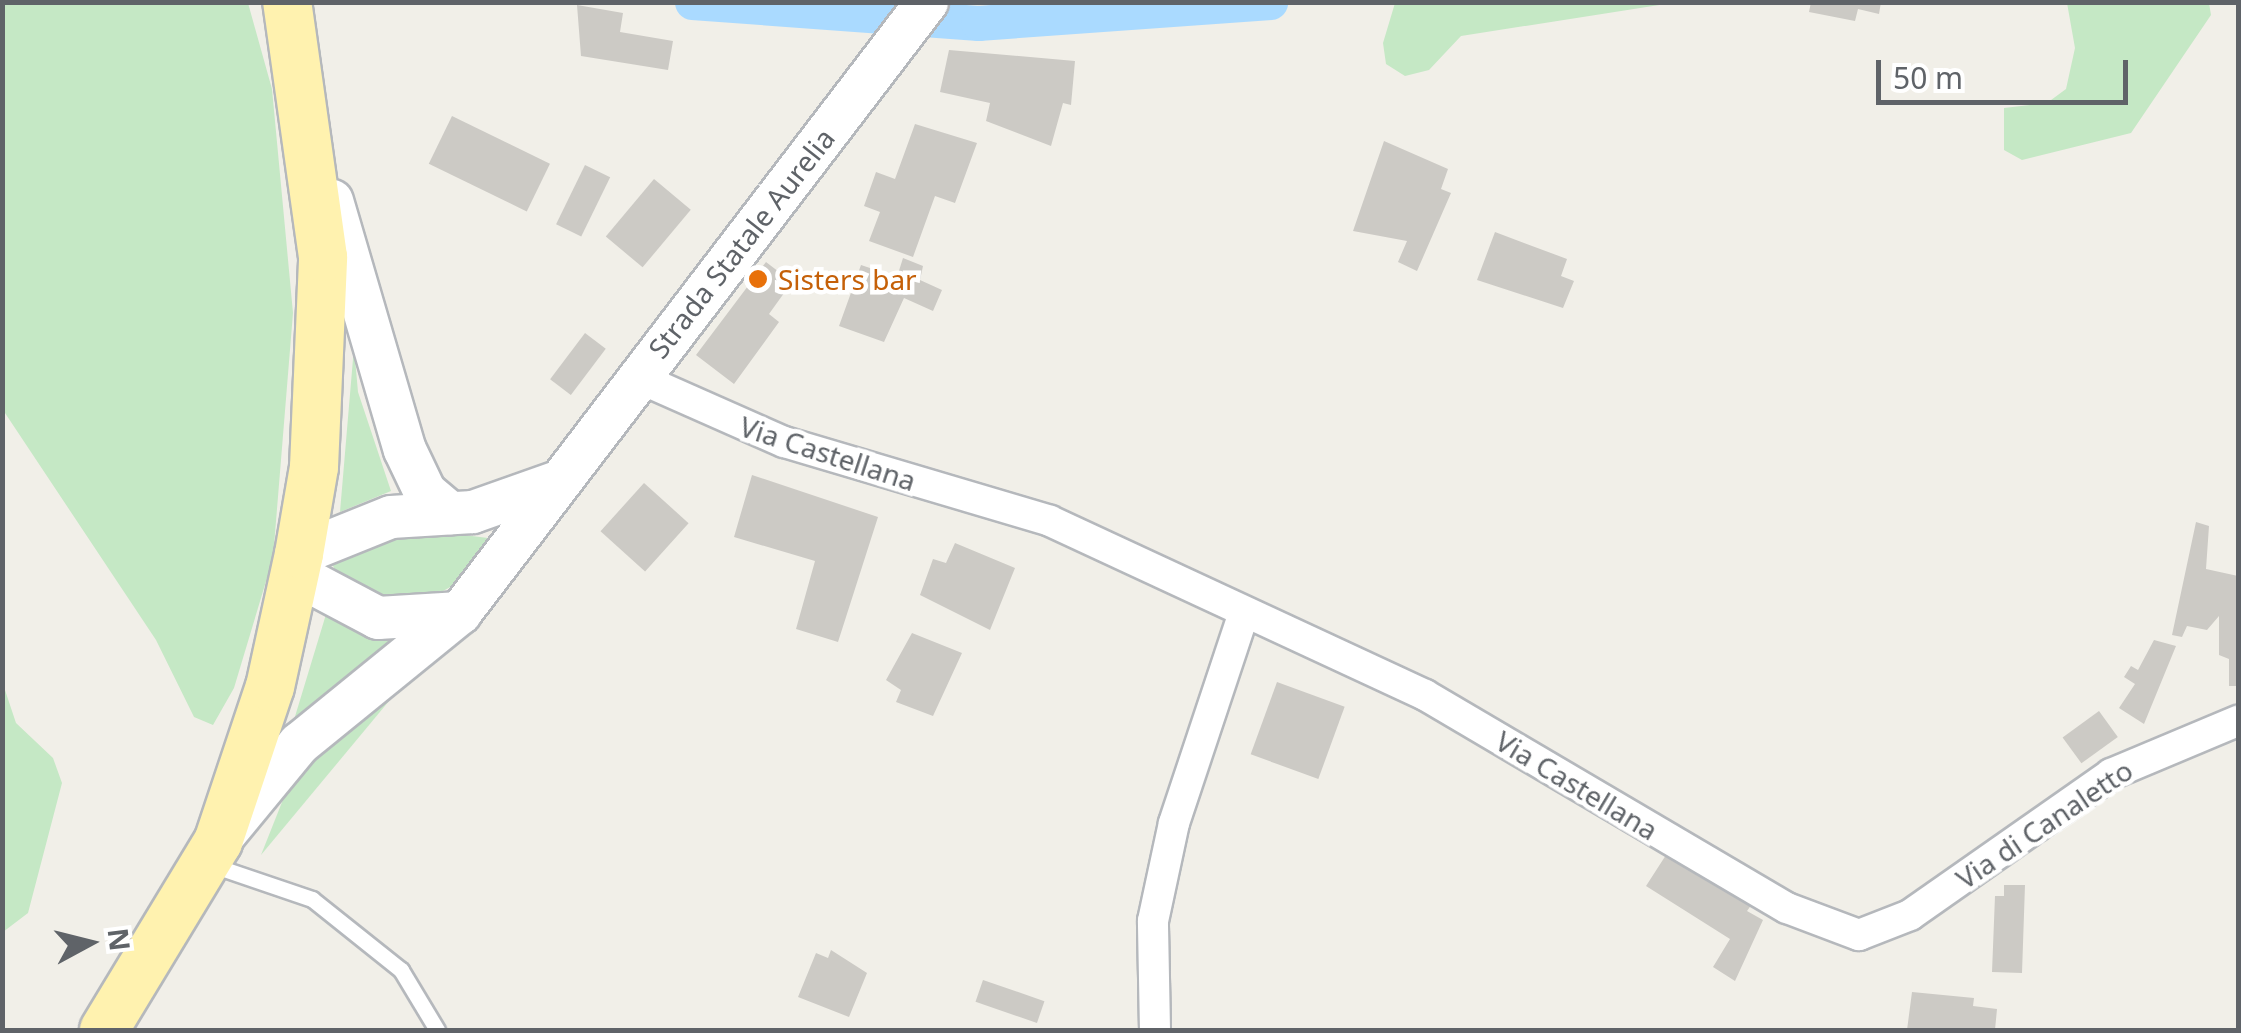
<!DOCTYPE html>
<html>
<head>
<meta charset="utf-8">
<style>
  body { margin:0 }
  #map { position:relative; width:2241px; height:1033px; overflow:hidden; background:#f1efe8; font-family:"Noto Sans",sans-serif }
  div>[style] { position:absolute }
  .green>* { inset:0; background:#c5e8c5 }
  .canal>* { height:35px; margin:-17.5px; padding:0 17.5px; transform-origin:17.5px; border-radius:17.5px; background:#aadaff }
  .building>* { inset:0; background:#cccac5; transform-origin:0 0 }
  .roads { filter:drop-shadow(2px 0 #b5b8bc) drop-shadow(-2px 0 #b5b8bc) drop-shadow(0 2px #b5b8bc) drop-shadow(0 -2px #b5b8bc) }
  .lane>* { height:15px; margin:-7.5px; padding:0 7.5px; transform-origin:7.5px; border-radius:7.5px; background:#fff }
  .street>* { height:30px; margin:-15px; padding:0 15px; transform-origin:15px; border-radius:15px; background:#fff }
  .secondary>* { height:42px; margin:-21px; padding:0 21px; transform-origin:21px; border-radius:21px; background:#fff }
  .primary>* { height:48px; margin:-24px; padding:0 24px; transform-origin:24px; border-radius:24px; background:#fff2af }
  .dots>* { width:28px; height:28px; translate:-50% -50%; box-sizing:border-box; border:5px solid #fff; border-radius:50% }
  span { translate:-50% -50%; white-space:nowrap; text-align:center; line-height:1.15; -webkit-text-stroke:9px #fff; paint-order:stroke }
  .street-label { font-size:28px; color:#5f6368 }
  .food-label { font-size:28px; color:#c56008 }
  .left { translate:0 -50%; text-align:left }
  .frame { position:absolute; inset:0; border:5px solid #5f6368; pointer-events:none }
  .north { position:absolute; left:40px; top:893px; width:100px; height:100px; -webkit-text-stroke:8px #fff; paint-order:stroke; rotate:83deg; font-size:28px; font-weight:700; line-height:40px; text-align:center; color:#5f6368 }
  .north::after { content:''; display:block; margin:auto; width:35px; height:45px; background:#5f6368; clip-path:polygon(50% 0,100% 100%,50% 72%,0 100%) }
  .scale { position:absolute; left:1876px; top:60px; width:252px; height:45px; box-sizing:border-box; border:5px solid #5f6368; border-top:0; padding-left:12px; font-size:30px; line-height:35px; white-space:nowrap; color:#5f6368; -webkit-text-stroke:8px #fff; paint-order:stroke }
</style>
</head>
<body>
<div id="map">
  <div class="green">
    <div style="clip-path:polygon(2px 3px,248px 3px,272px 89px,293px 313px,273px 558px,234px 688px,213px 725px,194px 717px,156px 640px,3px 410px)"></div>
    <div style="clip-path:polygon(1395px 3px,1395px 2px,1672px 3px,1461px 36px,1429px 70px,1405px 76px,1386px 64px,1383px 43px)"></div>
    <div style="clip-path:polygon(2067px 3px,2209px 3px,2211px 15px,2131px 133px,2022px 160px,2004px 150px,2004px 108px,2047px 103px,2066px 89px,2075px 48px)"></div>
    <div style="clip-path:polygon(354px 347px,358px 392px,391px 491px,340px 512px)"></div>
    <div style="clip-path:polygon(390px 532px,440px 532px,496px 539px,467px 578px,430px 598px,366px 596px,337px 575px,331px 561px)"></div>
    <div style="clip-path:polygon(327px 611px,350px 628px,412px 641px,290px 733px)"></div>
    <div style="clip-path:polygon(3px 684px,16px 723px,53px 758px,62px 783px,28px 913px,3px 932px)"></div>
    <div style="clip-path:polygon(394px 695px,261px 855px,290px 782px,358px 716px)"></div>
  </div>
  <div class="canal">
    <div style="left:692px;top:2px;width:287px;rotate:4.2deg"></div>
    <div style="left:978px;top:23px;width:293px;rotate:-4.1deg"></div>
  </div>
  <div class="building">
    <div style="clip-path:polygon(1811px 2px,1881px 2px,1879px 14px,1858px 9px,1855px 21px,1809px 12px)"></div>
    <div style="clip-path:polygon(577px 5px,623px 13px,620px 32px,673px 41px,668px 70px,581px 56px)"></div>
    <div style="clip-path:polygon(949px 50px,1075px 61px,1071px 105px,1063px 103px,1051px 146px,986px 121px,990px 103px,940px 92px)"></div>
    <div style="left:452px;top:116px;width:109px;height:53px;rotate:26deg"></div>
    <div style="clip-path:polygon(915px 124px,977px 143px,955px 203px,935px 196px,913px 257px,869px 241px,880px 212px,864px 206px,876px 172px,895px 179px)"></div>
    <div style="clip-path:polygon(1384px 141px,1448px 169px,1441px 189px,1451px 193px,1417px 271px,1398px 262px,1407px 241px,1353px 231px)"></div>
    <div style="left:585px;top:165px;width:28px;height:66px;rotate:26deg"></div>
    <div style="left:654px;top:179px;width:48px;height:75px;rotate:40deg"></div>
    <div style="clip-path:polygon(1495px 232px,1567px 259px,1561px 276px,1574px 281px,1563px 308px,1477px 280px)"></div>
    <div style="clip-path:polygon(903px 258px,923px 266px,920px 280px,942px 290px,933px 311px,904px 298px,884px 342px,839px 326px,861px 265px,897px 277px)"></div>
    <div style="clip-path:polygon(766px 262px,792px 282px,769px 314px,779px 322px,734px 384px,696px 355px)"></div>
    <div style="left:585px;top:333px;width:26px;height:58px;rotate:37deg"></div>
    <div style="clip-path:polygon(752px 475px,878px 517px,838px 642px,796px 629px,815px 561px,734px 537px)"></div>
    <div style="left:644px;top:483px;width:60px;height:65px;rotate:42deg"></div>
    <div style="clip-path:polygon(2196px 522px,2209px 526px,2206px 569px,2238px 576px,2238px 686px,2229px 686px,2229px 659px,2219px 655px,2219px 616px,2207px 630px,2187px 626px,2182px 637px,2172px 635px)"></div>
    <div style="clip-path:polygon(955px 543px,1015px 568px,990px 630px,920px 595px,933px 559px,946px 563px)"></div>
    <div style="clip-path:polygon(912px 633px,962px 653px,933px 716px,896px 702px,901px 690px,886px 680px)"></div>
    <div style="clip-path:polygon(2154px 640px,2176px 646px,2144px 724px,2119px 708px,2135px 684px,2124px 677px,2131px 666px,2138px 670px)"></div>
    <div style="left:1277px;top:682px;width:72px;height:77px;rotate:20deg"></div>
    <div style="left:2099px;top:711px;width:32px;height:45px;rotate:54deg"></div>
    <div style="clip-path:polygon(1666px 855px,1752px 904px,1747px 911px,1763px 920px,1735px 981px,1713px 967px,1730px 939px,1646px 886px)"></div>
    <div style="clip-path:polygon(2004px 885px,2025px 885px,2022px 973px,1992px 972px,1995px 896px,2004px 896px)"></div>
    <div style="clip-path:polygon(831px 950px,867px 973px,849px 1017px,798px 997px,816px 953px,828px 958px)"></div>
    <div style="left:983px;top:980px;width:65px;height:23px;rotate:19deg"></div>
    <div style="clip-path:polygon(1912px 992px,1974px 998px,1973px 1006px,1997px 1009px,1995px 1030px,1907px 1030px)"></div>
  </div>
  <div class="roads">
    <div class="lane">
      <div style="left:212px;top:865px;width:106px;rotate:18.8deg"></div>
      <div style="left:312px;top:899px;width:114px;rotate:38.6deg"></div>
      <div style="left:401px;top:970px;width:70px;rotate:59deg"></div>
    </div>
    <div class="street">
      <div style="left:637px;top:377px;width:161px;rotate:23.9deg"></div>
      <div style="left:784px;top:442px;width:277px;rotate:16.5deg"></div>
      <div style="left:1050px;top:521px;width:413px;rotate:24.9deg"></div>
      <div style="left:1425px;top:695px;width:420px;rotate:30.5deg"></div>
      <div style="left:1787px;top:908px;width:77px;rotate:20.6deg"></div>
      <div style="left:1859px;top:935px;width:55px;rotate:-21.4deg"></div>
      <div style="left:1910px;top:915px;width:246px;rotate:-35deg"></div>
      <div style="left:2111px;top:774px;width:138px;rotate:-22.7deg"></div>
      <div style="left:1155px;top:1030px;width:109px;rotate:-91.1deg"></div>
      <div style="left:1153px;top:921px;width:100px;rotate:-77.9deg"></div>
      <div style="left:1174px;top:823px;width:221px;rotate:-71.6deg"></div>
    </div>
    <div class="secondary">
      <div style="left:332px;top:201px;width:259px;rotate:73.7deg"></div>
      <div style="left:405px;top:450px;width:47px;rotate:64.5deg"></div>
      <div style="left:425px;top:492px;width:33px;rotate:40deg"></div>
      <div style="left:299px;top:554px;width:99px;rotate:-21.9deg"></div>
      <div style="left:391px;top:517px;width:82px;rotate:-3.5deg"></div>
      <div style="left:473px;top:512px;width:87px;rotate:-19.5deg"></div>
      <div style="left:295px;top:574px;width:94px;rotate:27.9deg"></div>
      <div style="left:378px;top:618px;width:82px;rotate:-3.5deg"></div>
      <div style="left:224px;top:835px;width:118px;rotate:-50.5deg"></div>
      <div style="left:299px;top:744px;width:208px;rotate:-39.1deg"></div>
      <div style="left:460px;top:613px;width:769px;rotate:-52.61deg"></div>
    </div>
    <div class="primary">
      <div style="left:104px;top:1030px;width:220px;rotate:-58.8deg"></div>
      <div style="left:218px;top:842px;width:163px;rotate:-71.5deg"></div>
      <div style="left:270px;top:687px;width:136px;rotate:-77.7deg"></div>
      <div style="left:299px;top:554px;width:88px;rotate:-80.2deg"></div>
      <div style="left:314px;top:467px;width:210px;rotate:-87.5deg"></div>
      <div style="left:323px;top:257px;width:258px;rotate:-98deg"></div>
    </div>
  </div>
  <div class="dots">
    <div style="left:758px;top:279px;background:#e8710a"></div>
  </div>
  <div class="street-label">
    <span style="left:741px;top:243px;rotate:-52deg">Strada Statale Aurelia</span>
    <span style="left:828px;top:453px;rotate:18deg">Via Castellana</span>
    <span style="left:1577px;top:785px;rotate:31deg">Via Castellana</span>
    <span style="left:2044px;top:824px;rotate:-34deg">Via di Canaletto</span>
  </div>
  <div class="food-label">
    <span class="left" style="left:778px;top:279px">Sisters bar</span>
  </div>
  <div class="frame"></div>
  <div class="north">N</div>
  <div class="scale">50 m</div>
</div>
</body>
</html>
